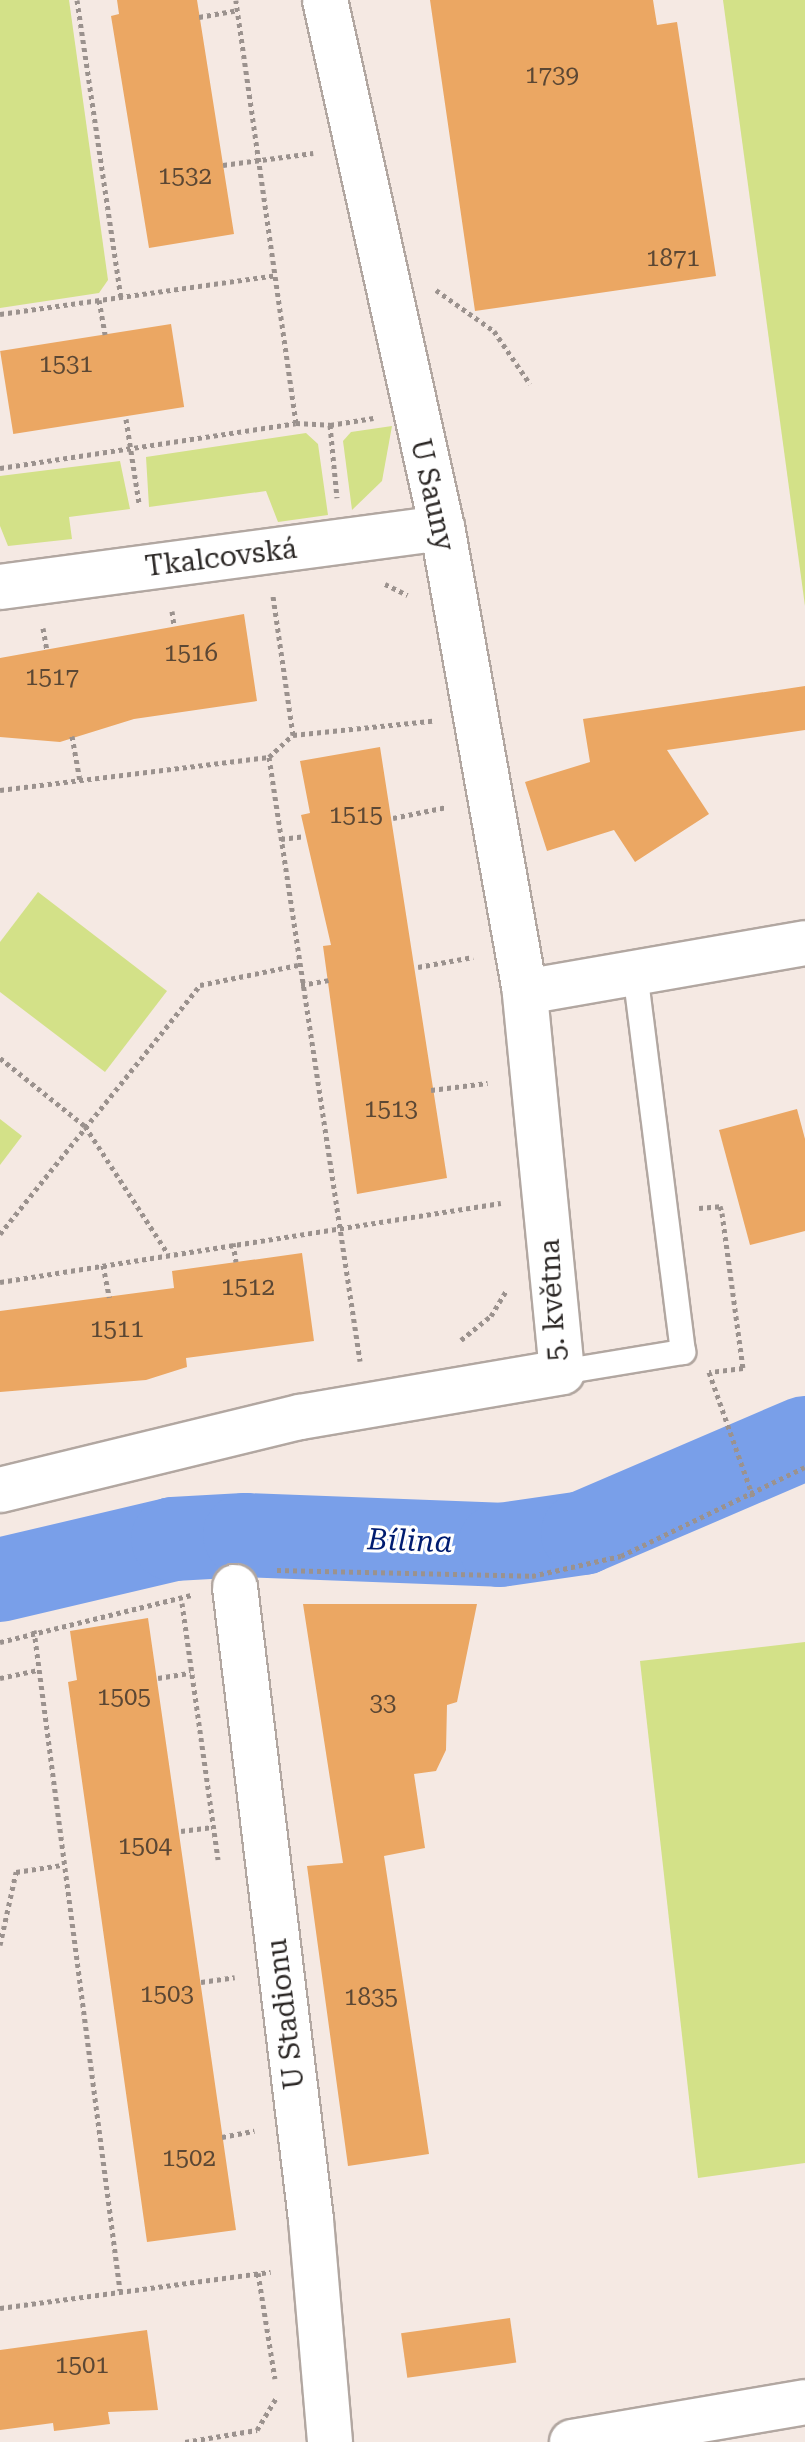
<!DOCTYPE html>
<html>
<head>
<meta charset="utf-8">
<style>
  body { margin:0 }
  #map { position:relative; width:805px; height:2442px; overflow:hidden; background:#f5e9e3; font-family:"Roboto Serif",serif }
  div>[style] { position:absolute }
  .green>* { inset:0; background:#d3e188 }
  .river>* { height:84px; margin:-42px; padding:0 42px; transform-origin:42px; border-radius:42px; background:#799fe9 }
  .building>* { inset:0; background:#eba763; transform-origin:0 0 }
  .path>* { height:5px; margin-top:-2.5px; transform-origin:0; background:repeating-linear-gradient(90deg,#9b928e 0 4px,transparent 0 8px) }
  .roads { filter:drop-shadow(2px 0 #b2a7a1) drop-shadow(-2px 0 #b2a7a1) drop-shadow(0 2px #b2a7a1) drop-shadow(0 -2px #b2a7a1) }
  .lane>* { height:24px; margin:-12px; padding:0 12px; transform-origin:12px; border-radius:12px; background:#fff }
  .street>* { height:44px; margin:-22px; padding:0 22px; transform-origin:22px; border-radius:22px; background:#fff }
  span { translate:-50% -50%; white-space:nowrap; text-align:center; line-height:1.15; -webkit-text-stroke:6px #fff; paint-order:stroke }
  .number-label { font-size:24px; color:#5b4734 }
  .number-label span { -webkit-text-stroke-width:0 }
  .street-label { font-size:28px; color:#2b2725 }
  .water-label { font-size:30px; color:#001c70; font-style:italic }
</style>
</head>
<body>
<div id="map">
  <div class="green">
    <div style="clip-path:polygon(0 0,69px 0,108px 280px,99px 293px,0 308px)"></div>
    <div style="clip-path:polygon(723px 0,805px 0,805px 606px)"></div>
    <div style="clip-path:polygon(392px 426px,382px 481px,352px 510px,343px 441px,351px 432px)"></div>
    <div style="clip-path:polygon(306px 433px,318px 444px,328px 515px,278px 522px,266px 491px,149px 507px,146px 457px)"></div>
    <div style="clip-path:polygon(120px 461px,130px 509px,69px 517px,72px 539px,8px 546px,0 526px,0 476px)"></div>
    <div style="clip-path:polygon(38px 892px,167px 991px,105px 1072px,0 992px,0 942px)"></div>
    <div style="clip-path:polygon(0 1119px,22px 1136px,0 1165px)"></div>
    <div style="clip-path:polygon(805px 1642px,805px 2163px,698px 2178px,640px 1661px)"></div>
  </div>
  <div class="river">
    <div style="left:0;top:1580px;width:178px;rotate:-13.3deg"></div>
    <div style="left:173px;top:1539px;width:72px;rotate:-3.2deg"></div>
    <div style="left:245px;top:1535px;width:255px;rotate:2.2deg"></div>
    <div style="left:500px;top:1545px;width:84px;rotate:-8.2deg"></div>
    <div style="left:583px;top:1533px;width:241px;rotate:-23.2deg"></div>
  </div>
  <div class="building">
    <div style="clip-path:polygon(117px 0,197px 0,234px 234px,149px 248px,111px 16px,119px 14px)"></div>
    <div style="clip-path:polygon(430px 0,653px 0,657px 25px,677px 22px,716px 276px,475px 311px)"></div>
    <div style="left:171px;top:324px;width:84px;height:173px;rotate:81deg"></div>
    <div style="clip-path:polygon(244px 614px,257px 701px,134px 719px,60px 742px,0 737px,0 658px)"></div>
    <div style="clip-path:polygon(805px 686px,805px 730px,667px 750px,709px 814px,635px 862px,614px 830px,547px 851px,525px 782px,590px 762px,583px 719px)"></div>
    <div style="clip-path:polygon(380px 747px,447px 1178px,357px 1194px,323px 946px,331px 945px,301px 815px,310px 813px,300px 761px)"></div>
    <div style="clip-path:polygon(797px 1109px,805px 1139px,805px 1231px,750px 1245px,719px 1130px)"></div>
    <div style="clip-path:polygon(302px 1253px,314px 1341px,186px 1358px,187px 1367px,146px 1380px,0 1392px,0 1311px,174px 1288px,172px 1271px)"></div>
    <div style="clip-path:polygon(303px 1604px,477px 1604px,457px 1702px,447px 1705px,446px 1750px,436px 1771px,414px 1774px,425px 1848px,384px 1856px,429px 2154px,348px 2166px,307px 1866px,343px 1863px)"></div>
    <div style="clip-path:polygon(148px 1618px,236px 2230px,147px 2242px,68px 1682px,77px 1680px,70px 1631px)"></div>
    <div style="left:510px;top:2318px;width:45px;height:110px;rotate:82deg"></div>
    <div style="clip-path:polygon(147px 2330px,158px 2410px,108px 2412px,110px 2424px,54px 2431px,53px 2423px,0 2430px,0 2350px)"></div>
  </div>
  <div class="path">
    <div style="left:77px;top:0;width:300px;rotate:81.6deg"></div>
    <div style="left:199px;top:17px;width:40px;rotate:-10deg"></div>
    <div style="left:223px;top:165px;width:91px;rotate:-7.6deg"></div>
    <div style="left:436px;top:290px;width:71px;rotate:35.3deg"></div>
    <div style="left:494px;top:331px;width:64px;rotate:55.8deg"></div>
    <div style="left:99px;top:300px;width:35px;rotate:80deg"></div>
    <div style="left:0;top:314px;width:279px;rotate:-8deg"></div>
    <div style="left:126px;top:419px;width:85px;rotate:81.2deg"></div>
    <div style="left:296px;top:423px;width:34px;rotate:3deg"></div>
    <div style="left:330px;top:425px;width:73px;rotate:84.5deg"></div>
    <div style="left:330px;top:425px;width:44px;rotate:-9.2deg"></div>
    <div style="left:0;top:468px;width:299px;rotate:-8.6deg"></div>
    <div style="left:296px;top:423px;width:427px;rotate:-98.1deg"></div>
    <div style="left:385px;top:584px;width:25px;rotate:26deg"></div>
    <div style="left:172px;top:611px;width:14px;rotate:82deg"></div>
    <div style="left:43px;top:628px;width:23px;rotate:80deg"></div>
    <div style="left:293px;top:735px;width:140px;rotate:-5.8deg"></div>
    <div style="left:72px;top:736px;width:46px;rotate:79.9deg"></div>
    <div style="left:269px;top:757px;width:611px;rotate:81.43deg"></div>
    <div style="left:0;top:790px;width:271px;rotate:-7deg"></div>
    <div style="left:269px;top:757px;width:33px;rotate:-43deg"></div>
    <div style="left:293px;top:735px;width:140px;rotate:-98.2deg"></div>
    <div style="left:393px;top:818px;width:55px;rotate:-11.5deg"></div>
    <div style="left:281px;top:839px;width:23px;rotate:-7deg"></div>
    <div style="left:418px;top:967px;width:56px;rotate:-10.3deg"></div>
    <div style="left:301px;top:985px;width:28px;rotate:-10deg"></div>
    <div style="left:0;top:1058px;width:109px;rotate:38.7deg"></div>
    <div style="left:85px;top:1126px;width:153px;rotate:57deg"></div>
    <div style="left:431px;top:1090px;width:57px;rotate:-7deg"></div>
    <div style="left:699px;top:1208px;width:21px;rotate:-5deg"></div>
    <div style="left:720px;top:1206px;width:7px;rotate:74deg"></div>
    <div style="left:722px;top:1213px;width:156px;rotate:82.3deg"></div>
    <div style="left:743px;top:1368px;width:34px;rotate:173deg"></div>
    <div style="left:709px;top:1372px;width:133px;rotate:70.6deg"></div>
    <div style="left:0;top:1234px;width:319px;rotate:-51.2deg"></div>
    <div style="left:200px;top:985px;width:100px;rotate:-11.5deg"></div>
    <div style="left:233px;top:1243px;width:19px;rotate:81deg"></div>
    <div style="left:103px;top:1265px;width:33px;rotate:79deg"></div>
    <div style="left:0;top:1282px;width:507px;rotate:-8.96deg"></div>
    <div style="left:461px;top:1340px;width:38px;rotate:-39deg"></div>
    <div style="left:491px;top:1316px;width:31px;rotate:-59deg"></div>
    <div style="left:277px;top:1570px;width:255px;rotate:1.3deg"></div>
    <div style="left:532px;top:1576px;width:91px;rotate:-12.7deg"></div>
    <div style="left:621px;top:1556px;width:204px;rotate:-25.8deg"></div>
    <div style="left:182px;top:1603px;width:259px;rotate:82deg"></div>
    <div style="left:34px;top:1630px;width:666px;rotate:82.58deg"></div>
    <div style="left:0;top:1642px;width:197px;rotate:-13.8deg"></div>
    <div style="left:0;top:1678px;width:38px;rotate:-12deg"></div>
    <div style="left:158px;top:1678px;width:33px;rotate:-9deg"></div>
    <div style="left:181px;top:1831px;width:32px;rotate:-7deg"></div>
    <div style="left:0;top:1945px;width:75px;rotate:-77.6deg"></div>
    <div style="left:16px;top:1872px;width:47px;rotate:-8.7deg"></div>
    <div style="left:201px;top:1982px;width:34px;rotate:-8deg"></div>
    <div style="left:222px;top:2137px;width:33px;rotate:-11deg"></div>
    <div style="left:258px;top:2273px;width:107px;rotate:80.9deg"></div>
    <div style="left:0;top:2308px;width:273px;rotate:-7.6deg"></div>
    <div style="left:185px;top:2442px;width:73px;rotate:-9.5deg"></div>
    <div style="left:257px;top:2430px;width:39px;rotate:-59deg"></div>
  </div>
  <div class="roads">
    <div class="lane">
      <div style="left:562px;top:1372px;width:123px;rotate:-9.4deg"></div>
      <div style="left:683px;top:1352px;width:382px;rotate:-97.2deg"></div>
    </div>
    <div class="street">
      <div style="left:0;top:587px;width:446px;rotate:-7.6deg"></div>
      <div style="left:525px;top:992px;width:284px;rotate:-9.9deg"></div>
      <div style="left:0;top:1490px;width:309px;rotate:-13.7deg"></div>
      <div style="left:300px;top:1417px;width:266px;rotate:-9.7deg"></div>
      <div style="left:562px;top:1372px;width:382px;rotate:-95.6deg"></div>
      <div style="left:525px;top:992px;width:471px;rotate:-100.1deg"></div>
      <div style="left:442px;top:528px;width:541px;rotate:-102.49deg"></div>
      <div style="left:235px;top:1587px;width:638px;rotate:83.15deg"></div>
      <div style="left:311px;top:2220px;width:223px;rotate:85.1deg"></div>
      <div style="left:572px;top:2442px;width:236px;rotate:-9.7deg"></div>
    </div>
  </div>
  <div class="number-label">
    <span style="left:552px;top:76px">1739</span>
    <span style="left:185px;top:177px">1532</span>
    <span style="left:673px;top:259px">1871</span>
    <span style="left:66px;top:365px">1531</span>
    <span style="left:191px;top:654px">1516</span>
    <span style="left:52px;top:678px">1517</span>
    <span style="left:356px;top:816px">1515</span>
    <span style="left:391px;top:1110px">1513</span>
    <span style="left:248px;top:1288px">1512</span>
    <span style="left:117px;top:1330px">1511</span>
    <span style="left:124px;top:1698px">1505</span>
    <span style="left:383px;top:1704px">33</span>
    <span style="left:145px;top:1847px">1504</span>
    <span style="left:167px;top:1995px">1503</span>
    <span style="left:371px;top:1998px">1835</span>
    <span style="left:189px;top:2159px">1502</span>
    <span style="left:82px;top:2366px">1501</span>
  </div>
  <div class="street-label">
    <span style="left:432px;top:495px;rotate:77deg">U Sauny</span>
    <span style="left:221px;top:558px;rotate:-7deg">Tkalcovská</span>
    <span style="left:553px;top:1300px;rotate:-93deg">5. května</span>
    <span style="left:286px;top:2014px;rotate:-97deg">U Stadionu</span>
  </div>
  <div class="water-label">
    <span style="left:410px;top:1541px;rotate:2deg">Bílina</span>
  </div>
</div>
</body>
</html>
